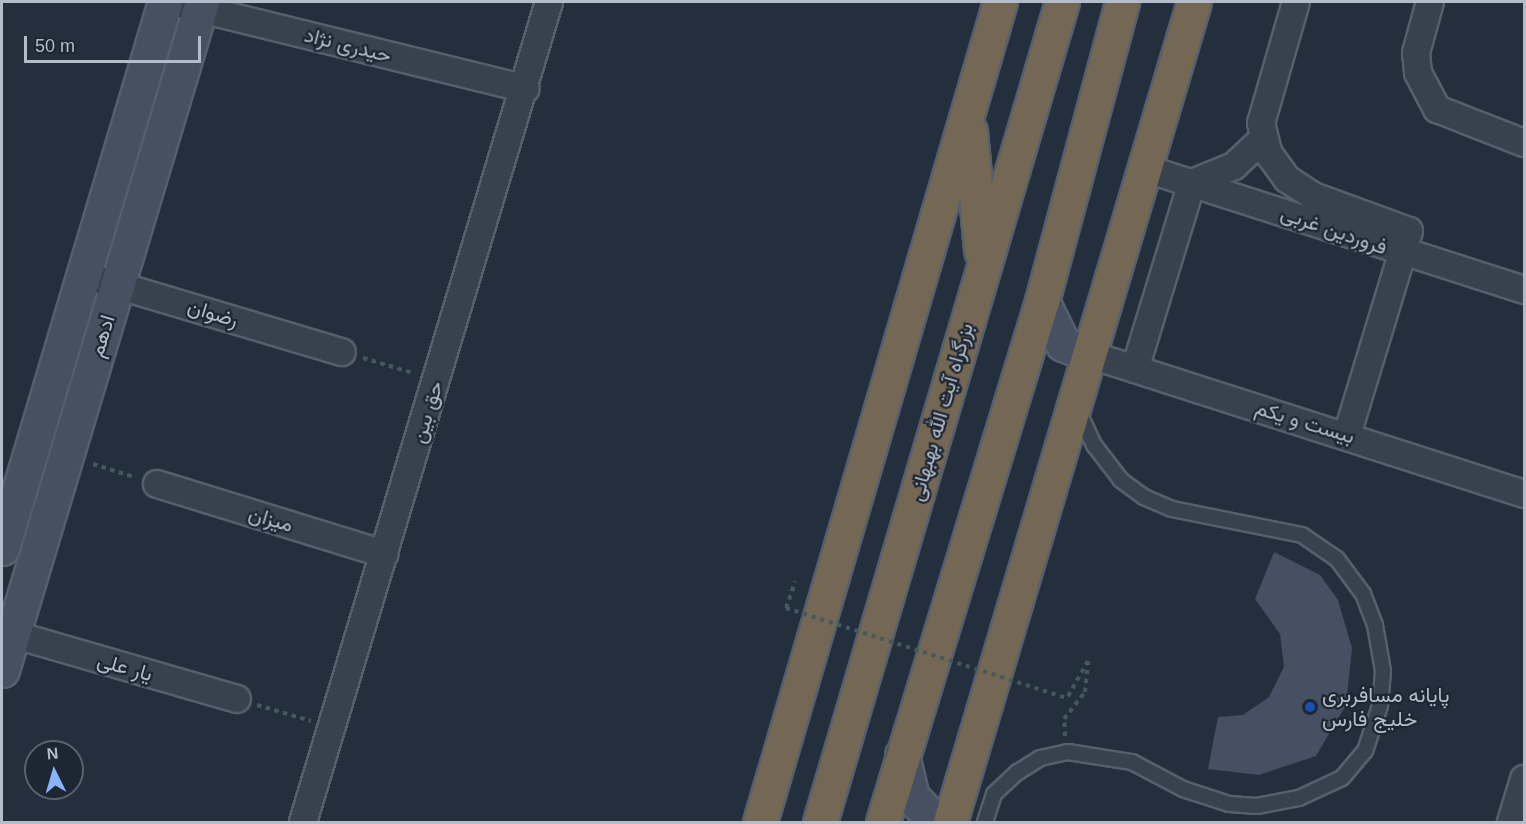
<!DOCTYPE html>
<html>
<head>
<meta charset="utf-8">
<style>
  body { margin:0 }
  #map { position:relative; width:1526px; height:824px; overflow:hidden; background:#242f3e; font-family:Arial,Vazirmatn,sans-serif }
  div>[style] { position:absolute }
  .building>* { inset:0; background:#455162 }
  .path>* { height:4px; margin-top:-2px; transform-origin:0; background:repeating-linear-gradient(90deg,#44595c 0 4.5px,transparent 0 9px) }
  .roads { filter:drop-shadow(2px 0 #565f6c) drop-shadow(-2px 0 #565f6c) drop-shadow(0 2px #565f6c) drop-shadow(0 -2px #565f6c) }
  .lane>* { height:14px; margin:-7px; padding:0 7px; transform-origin:7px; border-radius:7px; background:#38414e }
  .street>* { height:26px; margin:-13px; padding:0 13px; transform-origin:13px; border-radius:13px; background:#38414e }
  .secondary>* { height:33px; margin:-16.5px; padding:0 16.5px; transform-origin:16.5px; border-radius:16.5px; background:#465061 }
  .highway>* { height:33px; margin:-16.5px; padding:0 16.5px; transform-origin:16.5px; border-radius:16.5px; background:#746855 }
  .path-bridge>* { height:4px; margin-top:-2px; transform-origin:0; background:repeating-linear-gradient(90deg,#44595c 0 4.5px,transparent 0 9px) }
  .dots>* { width:16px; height:16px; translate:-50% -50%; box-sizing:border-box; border:3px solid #1d2633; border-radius:50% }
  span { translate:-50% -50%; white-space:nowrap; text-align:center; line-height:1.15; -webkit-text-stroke:4.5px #1d2633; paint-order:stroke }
  .street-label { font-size:21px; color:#b4bcc9 }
  .poi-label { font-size:21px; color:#b4bcc9 }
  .left { translate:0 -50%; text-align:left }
  .frame { position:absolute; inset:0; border:3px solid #b4bcc9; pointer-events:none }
  .north { position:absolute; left:24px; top:740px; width:60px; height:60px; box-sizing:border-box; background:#1d2633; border:2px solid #59626f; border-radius:50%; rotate:355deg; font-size:16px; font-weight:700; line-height:24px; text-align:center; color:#b4bcc9 }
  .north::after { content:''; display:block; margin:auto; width:21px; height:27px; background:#8ab4f8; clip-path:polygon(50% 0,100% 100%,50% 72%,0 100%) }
  .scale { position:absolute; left:24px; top:36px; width:177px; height:27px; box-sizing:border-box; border:3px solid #b4bcc9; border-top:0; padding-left:8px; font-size:18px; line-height:21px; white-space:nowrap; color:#b4bcc9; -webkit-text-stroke:4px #1d2633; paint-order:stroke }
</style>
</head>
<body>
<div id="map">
  <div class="building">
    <div style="clip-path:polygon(1274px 552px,1320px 575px,1338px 600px,1352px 648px,1346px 705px,1316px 756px,1259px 775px,1208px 769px,1218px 717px,1243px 715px,1269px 697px,1284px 667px,1280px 634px,1255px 599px)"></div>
  </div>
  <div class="path">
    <div style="left:363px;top:358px;width:52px;rotate:16.7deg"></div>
    <div style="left:93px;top:464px;width:43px;rotate:17.6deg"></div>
    <div style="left:786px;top:608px;width:28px;rotate:-71deg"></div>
    <div style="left:257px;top:705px;width:56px;rotate:16.5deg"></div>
    <div style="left:1065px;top:736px;width:17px;rotate:-93deg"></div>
    <div style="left:1064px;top:719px;width:34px;rotate:-52deg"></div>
    <div style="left:1085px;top:692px;width:31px;rotate:-84deg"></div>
    <div style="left:1088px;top:661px;width:43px;rotate:119.6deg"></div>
    <div style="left:2px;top:822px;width:1px"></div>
  </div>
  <div class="roads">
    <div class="lane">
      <div style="left:985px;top:822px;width:29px;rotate:-72deg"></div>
      <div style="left:994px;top:794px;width:33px;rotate:-43deg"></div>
      <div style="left:1018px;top:772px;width:26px;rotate:-32deg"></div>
      <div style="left:1040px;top:758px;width:29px;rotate:-12deg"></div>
      <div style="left:1068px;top:752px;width:65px;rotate:8.9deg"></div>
      <div style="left:1132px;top:762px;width:58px;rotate:27.9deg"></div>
      <div style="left:1183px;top:789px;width:48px;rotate:18.1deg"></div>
      <div style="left:1229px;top:804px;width:28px;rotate:4deg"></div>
      <div style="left:1257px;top:806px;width:43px;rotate:-10.8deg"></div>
      <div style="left:1299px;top:798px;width:47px;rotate:-24.9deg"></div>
      <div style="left:1342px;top:778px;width:35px;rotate:-50deg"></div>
      <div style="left:1365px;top:751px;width:47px;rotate:-71.6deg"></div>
      <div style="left:1380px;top:706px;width:35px;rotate:-85deg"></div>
      <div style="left:1383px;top:671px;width:47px;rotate:-99.9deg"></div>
      <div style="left:1375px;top:625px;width:33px;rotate:-111deg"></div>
      <div style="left:1363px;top:594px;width:44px;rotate:-126.6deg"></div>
      <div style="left:1337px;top:559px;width:42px;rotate:-145.6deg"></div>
      <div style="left:1302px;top:535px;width:133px;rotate:-168.7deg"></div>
      <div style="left:1172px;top:509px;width:30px;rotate:-157deg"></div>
      <div style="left:1144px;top:497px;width:29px;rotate:-144deg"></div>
      <div style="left:1121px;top:480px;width:44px;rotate:-127.6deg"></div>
      <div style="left:1094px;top:445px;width:38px;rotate:-115deg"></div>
    </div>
    <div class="street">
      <div style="left:172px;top:2px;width:364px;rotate:13.8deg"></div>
      <div style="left:1296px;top:2px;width:126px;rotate:106.1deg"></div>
      <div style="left:1261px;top:123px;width:32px;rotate:76deg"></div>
      <div style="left:1269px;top:154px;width:31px;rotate:54deg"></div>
      <div style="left:1287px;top:179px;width:31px;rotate:33deg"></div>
      <div style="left:1313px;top:196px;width:102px;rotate:20deg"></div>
      <div style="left:1409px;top:231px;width:213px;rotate:106.9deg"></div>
      <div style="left:1430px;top:2px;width:53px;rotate:105.4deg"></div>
      <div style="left:1416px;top:53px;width:20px;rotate:84deg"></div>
      <div style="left:1418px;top:73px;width:41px;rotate:62.2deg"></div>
      <div style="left:1437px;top:109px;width:93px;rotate:21.3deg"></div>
      <div style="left:1144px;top:168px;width:399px;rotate:17.8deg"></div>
      <div style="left:83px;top:275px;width:270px;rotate:16.6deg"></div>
      <div style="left:1085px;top:353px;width:461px;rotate:17.8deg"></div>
      <div style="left:1135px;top:369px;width:195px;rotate:-73deg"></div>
      <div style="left:1192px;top:183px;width:45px;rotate:-22deg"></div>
      <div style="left:1234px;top:166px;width:38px;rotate:-43deg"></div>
      <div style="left:157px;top:484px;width:238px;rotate:17.1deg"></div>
      <div style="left:12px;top:634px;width:234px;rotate:16.1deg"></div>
      <div style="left:303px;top:822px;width:856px;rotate:-73.3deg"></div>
      <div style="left:1511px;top:822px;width:45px;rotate:-73.2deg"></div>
    </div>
    <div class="secondary">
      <div style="left:1042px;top:301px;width:48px;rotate:64deg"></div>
      <div style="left:1063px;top:344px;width:24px;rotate:22deg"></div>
      <div style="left:2px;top:548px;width:570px;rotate:-73.38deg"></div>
      <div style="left:2px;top:670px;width:697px;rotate:-73.33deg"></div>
      <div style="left:902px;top:755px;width:43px;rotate:76.6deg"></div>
      <div style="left:912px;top:797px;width:35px;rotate:46deg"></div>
    </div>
    <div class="highway">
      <div style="left:970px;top:131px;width:120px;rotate:84.7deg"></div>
      <div style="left:760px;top:822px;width:854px;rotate:-73.69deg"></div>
      <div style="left:820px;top:822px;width:855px;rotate:-73.56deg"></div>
      <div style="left:883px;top:822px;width:545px;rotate:-73.03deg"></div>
      <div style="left:1042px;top:301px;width:310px;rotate:-75deg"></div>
      <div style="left:950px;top:822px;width:856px;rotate:-73.43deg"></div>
    </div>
  </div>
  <div class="path-bridge">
    <div style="left:786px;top:608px;width:295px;rotate:17.8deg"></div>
  </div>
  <div class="dots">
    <div style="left:1310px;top:707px;background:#1a4fb4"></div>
  </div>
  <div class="street-label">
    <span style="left:348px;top:45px;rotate:14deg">حیدری نژاد</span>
    <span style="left:1334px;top:230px;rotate:19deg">فروردین غربی</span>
    <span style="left:213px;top:313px;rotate:17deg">رضوان</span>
    <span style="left:102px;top:336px;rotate:-73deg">ادهم</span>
    <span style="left:427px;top:412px;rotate:-73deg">حق بین</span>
    <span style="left:941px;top:412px;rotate:-74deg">بزرگراه آیت الله بهبهانی</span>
    <span style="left:1305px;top:422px;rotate:17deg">بیست و یکم</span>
    <span style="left:271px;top:519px;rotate:17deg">میزان</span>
    <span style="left:125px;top:667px;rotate:16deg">یار علی</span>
  </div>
  <div class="poi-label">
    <span class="left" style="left:1322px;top:707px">پایانه مسافربری<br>خلیج فارس</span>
  </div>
  <div class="frame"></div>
  <div class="north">N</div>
  <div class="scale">50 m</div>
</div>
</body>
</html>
